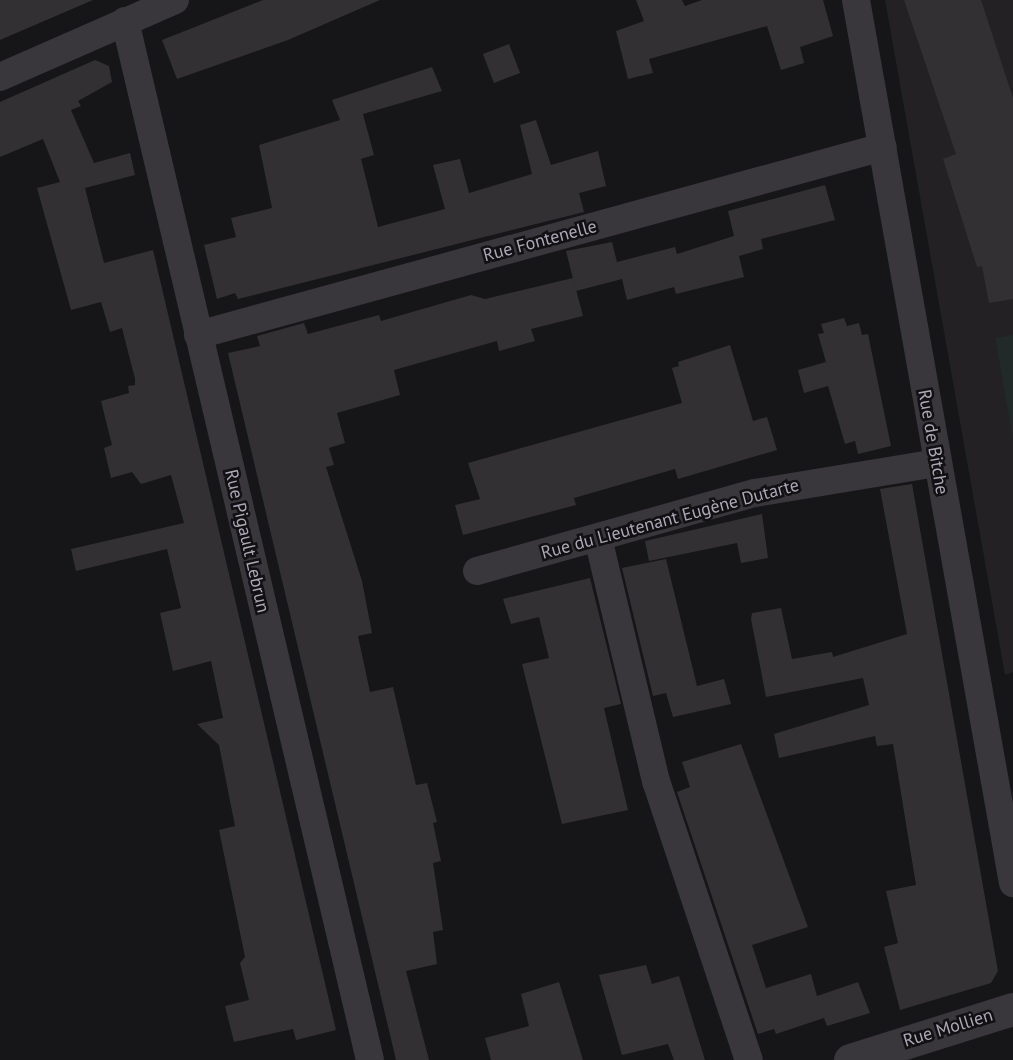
<!DOCTYPE html>
<html>
<head>
<meta charset="utf-8">
<style>
  body { margin:0 }
  #map { position:relative; width:1013px; height:1060px; overflow:hidden; background:#161517; font-family:"PT Sans",sans-serif }
  div>[style] { position:absolute }
  .built>* { inset:0; background:#232124 }
  .green>* { inset:0; background:#212a28 }
  .building>* { inset:0; background:#323033; transform-origin:0 0 }
  .minor>* { height:28px; margin:-14px; padding:0 14px; transform-origin:14px; border-radius:14px; background:#39363c }
  .tertiary>* { height:33px; margin:-16.5px; padding:0 16.5px; transform-origin:16.5px; border-radius:16.5px; background:#39363c }
  span { translate:-50% -50%; white-space:nowrap; text-align:center; line-height:1.15; -webkit-text-stroke:5px #111012; paint-order:stroke }
  .street-label { font-size:18px; color:#ada7b7 }
</style>
</head>
<body>
<div id="map">
  <div class="built">
    <div style="clip-path:polygon(885px 0,1013px 0,1013px 672px,1005px 675px)"></div>
  </div>
  <div class="green">
    <div style="clip-path:polygon(1013px 335px,1013px 439px,995px 338px)"></div>
  </div>
  <div class="building">
    <div style="clip-path:polygon(0 0,93px 0,0 40px)"></div>
    <div style="clip-path:polygon(263px 0,380px 0,288px 40px,177px 79px,162px 40px)"></div>
    <div style="clip-path:polygon(636px 0,682px 0,685px 6px,702px 0,823px 0,833px 36px,800px 47px,804px 63px,781px 70px,767px 26px,649px 59px,653px 73px,628px 79px,616px 31px,644px 21px)"></div>
    <div style="clip-path:polygon(904px 0,981px 0,1013px 98px,1013px 299px,989px 303px,982px 266px,977px 267px,943px 159px,956px 154px)"></div>
    <div style="left:509px;top:44px;width:31px;height:28px;rotate:69deg"></div>
    <div style="clip-path:polygon(95px 60px,109px 66px,112px 82px,78px 101px,81px 106px,71px 110px,94px 163px,130px 153px,135px 175px,85px 188px,104px 263px,153px 250px,336px 1030px,296px 1040px,293px 1029px,234px 1042px,225px 1006px,249px 1000px,240px 963px,245px 957px,219px 830px,235px 826px,219px 745px,197px 724px,223px 718px,211px 661px,173px 671px,160px 613px,181px 608px,167px 549px,76px 571px,71px 549px,184px 523px,171px 475px,141px 484px,132px 472px,111px 478px,104px 448px,112px 445px,101px 401px,129px 393px,128px 386px,135px 385px,135px 379px,122px 328px,110px 332px,101px 302px,71px 310px,37px 188px,60px 182px,43px 139px,0 157px,0 102px)"></div>
    <div style="clip-path:polygon(432px 67px,442px 91px,363px 114px,374px 155px,361px 159px,378px 227px,445px 209px,433px 165px,460px 159px,469px 193px,532px 174px,520px 125px,536px 120px,551px 165px,598px 151px,606px 186px,579px 193px,584px 212px,238px 299px,235px 293px,217px 299px,204px 245px,236px 237px,231px 218px,272px 208px,259px 145px,340px 120px,332px 100px)"></div>
    <div style="clip-path:polygon(825px 185px,835px 220px,761px 239px,763px 249px,739px 256px,744px 277px,676px 294px,674px 287px,627px 300px,622px 279px,576px 291px,566px 251px,612px 242px,618px 266px,617px 262px,675px 247px,677px 254px,734px 236px,728px 211px)"></div>
    <div style="clip-path:polygon(573px 278px,583px 316px,531px 329px,535px 341px,499px 351px,497px 341px,394px 370px,400px 395px,337px 413px,345px 443px,329px 448px,334px 465px,326px 467px,362px 581px,372px 633px,358px 636px,370px 692px,393px 687px,416px 785px,427px 783px,437px 822px,433px 823px,441px 861px,433px 863px,443px 930px,433px 932px,437px 964px,406px 971px,429px 1060px,396px 1060px,228px 353px,260px 346px,257px 336px,304px 323px,308px 334px,379px 315px,381px 321px,471px 295px,485px 299px)"></div>
    <div style="clip-path:polygon(844px 318px,847px 326px,859px 323px,862px 335px,868px 334px,891px 446px,858px 454px,855px 441px,845px 444px,828px 386px,804px 393px,798px 370px,826px 362px,818px 334px,824px 333px,821px 324px)"></div>
    <div style="clip-path:polygon(730px 345px,753px 421px,767px 417px,777px 450px,678px 479px,675px 469px,574px 498px,576px 505px,463px 535px,455px 505px,480px 499px,468px 463px,682px 403px,672px 368px,679px 366px,678px 362px)"></div>
    <div style="clip-path:polygon(912px 484px,998px 971px,991px 983px,900px 1010px,884px 947px,898px 943px,886px 891px,916px 885px,893px 744px,877px 746px,875px 736px,779px 758px,774px 734px,869px 705px,863px 678px,766px 697px,751px 619px,752px 613px,781px 608px,792px 659px,832px 652px,833px 657px,907px 634px,880px 489px)"></div>
    <div style="clip-path:polygon(762px 514px,768px 558px,741px 563px,737px 543px,649px 561px,645px 541px)"></div>
    <div style="clip-path:polygon(666px 559px,697px 686px,724px 679px,731px 704px,673px 717px,666px 693px,653px 696px,622px 568px)"></div>
    <div style="clip-path:polygon(590px 578px,621px 704px,604px 708px,628px 810px,562px 824px,522px 664px,549px 658px,539px 617px,511px 624px,503px 599px)"></div>
    <div style="clip-path:polygon(741px 744px,808px 927px,752px 945px,766px 988px,811px 974px,817px 996px,858px 982px,870px 1013px,827px 1026px,824px 1018px,776px 1034px,774px 1029px,758px 1034px,677px 792px,690px 787px,682px 762px)"></div>
    <div style="clip-path:polygon(646px 965px,652px 984px,679px 976px,705px 1060px,674px 1060px,668px 1044px,622px 1055px,599px 975px)"></div>
    <div style="clip-path:polygon(559px 982px,583px 1060px,491px 1060px,485px 1038px,529px 1026px,521px 994px)"></div>
  </div>
  <div class="minor">
    <div style="left:856px;top:0;width:897px;rotate:79.92deg"></div>
    <div style="left:125px;top:21px;width:1067px;rotate:76.73deg"></div>
    <div style="left:0;top:77px;width:191px;rotate:-23.7deg"></div>
    <div style="left:198px;top:335px;width:710px;rotate:-15.35deg"></div>
    <div style="left:598px;top:538px;width:250px;rotate:76.6deg"></div>
    <div style="left:656px;top:781px;width:294px;rotate:71.6deg"></div>
    <div style="left:477px;top:571px;width:289px;rotate:-15.7deg"></div>
    <div style="left:755px;top:493px;width:184px;rotate:-9.4deg"></div>
  </div>
  <div class="tertiary">
    <div style="left:850px;top:1060px;width:171px;rotate:-17.4deg"></div>
  </div>
  <div class="street-label">
    <span style="left:540px;top:241px;rotate:-15deg">Rue Fontenelle</span>
    <span style="left:933px;top:442px;rotate:80deg">Rue de Bitche</span>
    <span style="left:670px;top:519px;rotate:-15deg">Rue du Lieutenant Eugène Dutarte</span>
    <span style="left:247px;top:541px;rotate:77deg">Rue Pigault Lebrun</span>
    <span style="left:948px;top:1028px;rotate:-17deg">Rue Mollien</span>
  </div>
</div>
</body>
</html>
